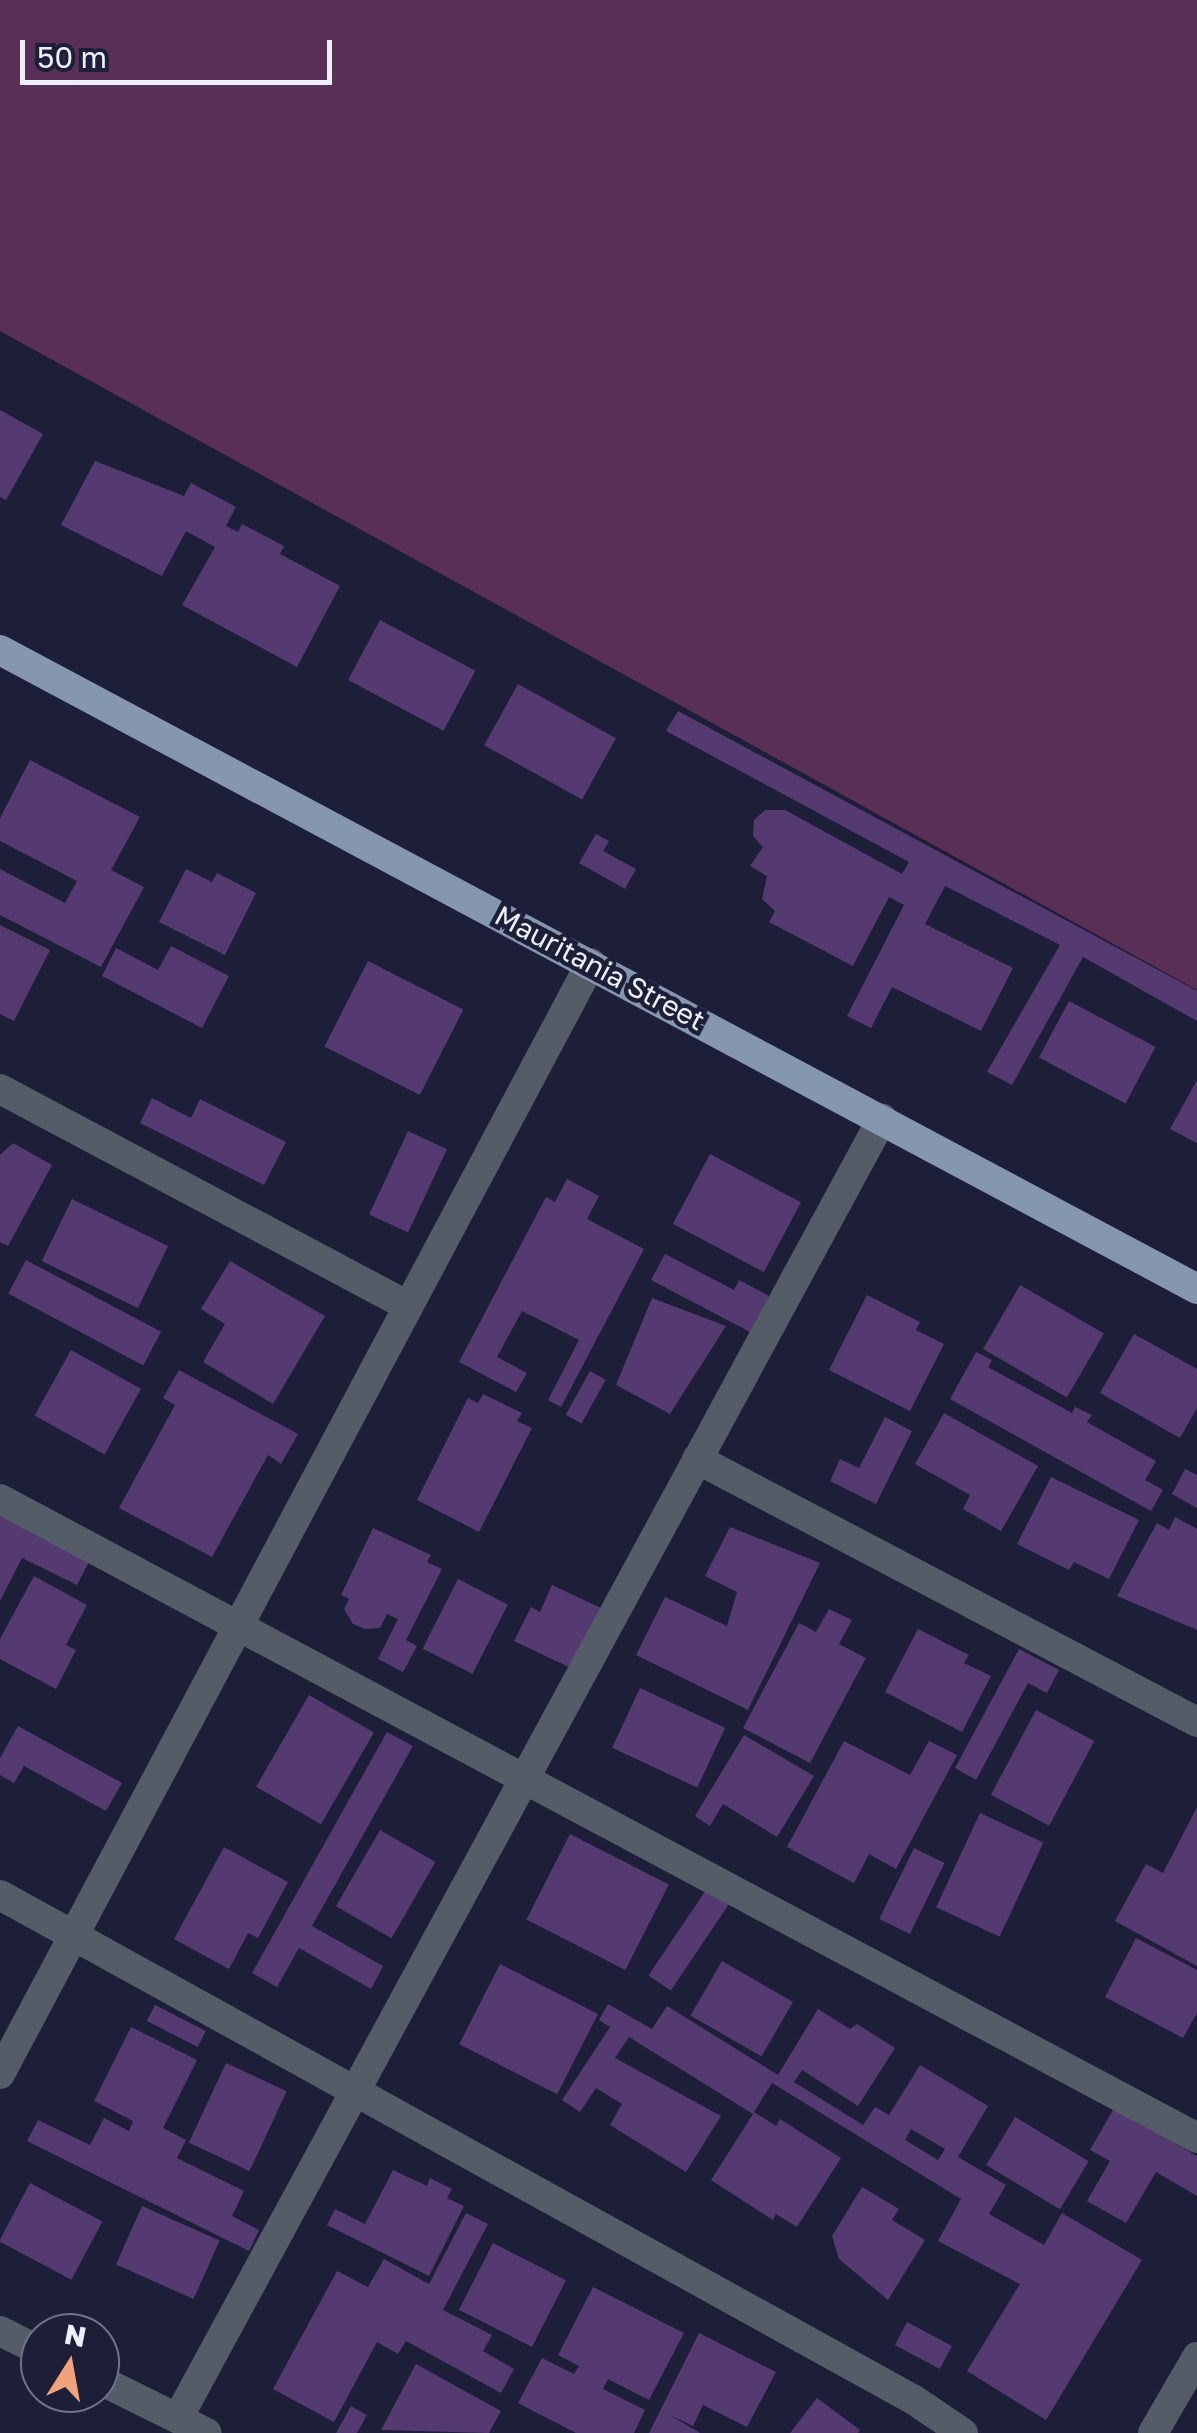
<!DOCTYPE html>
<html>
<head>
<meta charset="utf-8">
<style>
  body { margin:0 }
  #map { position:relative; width:1197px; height:2433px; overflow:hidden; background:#1d1e38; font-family:"Golos Text",sans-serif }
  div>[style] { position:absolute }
  .green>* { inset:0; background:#5a2f56 }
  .building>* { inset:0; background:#553971; transform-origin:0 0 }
  .street>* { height:30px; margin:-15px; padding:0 15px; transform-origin:15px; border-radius:15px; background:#545c68 }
  .primary>* { height:30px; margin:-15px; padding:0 15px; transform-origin:15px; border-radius:15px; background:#8597af }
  span { translate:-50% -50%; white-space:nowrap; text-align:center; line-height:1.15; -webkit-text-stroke:9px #1d1e38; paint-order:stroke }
  .street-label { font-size:28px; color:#eef0ff }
  .north { position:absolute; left:20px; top:2313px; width:100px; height:100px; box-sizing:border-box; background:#1d1e38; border:2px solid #717288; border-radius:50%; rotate:11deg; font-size:28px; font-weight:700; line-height:40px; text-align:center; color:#eef0ff }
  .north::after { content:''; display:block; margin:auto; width:35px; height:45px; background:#f1a17c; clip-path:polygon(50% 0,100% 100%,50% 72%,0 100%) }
  .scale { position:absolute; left:20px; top:40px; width:312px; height:45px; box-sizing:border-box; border:5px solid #eef0ff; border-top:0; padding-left:12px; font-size:30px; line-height:35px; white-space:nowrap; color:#eef0ff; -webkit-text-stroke:8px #1d1e38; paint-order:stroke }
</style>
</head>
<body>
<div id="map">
  <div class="green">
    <div style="clip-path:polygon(0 0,1197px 0,1197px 990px,0 331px)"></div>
  </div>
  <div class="building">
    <div style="clip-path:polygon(0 410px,43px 434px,6px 500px,0 497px)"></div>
    <div style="clip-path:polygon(95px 461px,184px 496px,191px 483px,236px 507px,226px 526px,238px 532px,242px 524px,284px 546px,280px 554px,340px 586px,297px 667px,182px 605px,215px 547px,186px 531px,162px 576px,61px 525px)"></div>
    <div style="left:380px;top:620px;width:108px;height:68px;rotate:28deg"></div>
    <div style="left:518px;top:684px;width:112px;height:70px;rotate:29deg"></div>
    <div style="clip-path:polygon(678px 711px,1197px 991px,1197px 1021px,1083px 957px,1012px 1085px,987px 1072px,1060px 945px,945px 886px,925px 924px,1013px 968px,981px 1031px,892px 987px,871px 1028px,847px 1016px,904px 905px,889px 897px,853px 966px,769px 922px,775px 911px,762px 899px,767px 876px,750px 866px,763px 847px,753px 836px,754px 820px,765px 810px,785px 810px,902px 874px,909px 862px,666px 731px)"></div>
    <div style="clip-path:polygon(30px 760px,140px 817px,111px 870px,144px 887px,101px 967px,0 915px,0 869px,65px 903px,77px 881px,0 841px,0 818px)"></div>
    <div style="clip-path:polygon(596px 834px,609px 841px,603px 851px,636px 869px,625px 889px,579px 863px)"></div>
    <div style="clip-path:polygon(186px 869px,212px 882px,217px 873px,256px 893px,225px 955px,159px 922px)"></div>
    <div style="clip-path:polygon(0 925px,50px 950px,14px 1021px,0 1014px)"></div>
    <div style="clip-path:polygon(171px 946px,229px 976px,202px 1028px,102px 976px,116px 948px,158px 970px)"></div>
    <div style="left:368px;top:961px;width:107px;height:96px;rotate:27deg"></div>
    <div style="left:1069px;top:1001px;width:98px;height:64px;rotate:28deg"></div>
    <div style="clip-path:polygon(1197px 1080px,1197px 1143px,1170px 1129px)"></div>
    <div style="clip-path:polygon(152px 1098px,191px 1118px,200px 1099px,286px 1142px,264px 1185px,140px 1123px)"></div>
    <div style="left:408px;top:1131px;width:43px;height:92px;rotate:25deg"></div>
    <div style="clip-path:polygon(13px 1143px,52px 1165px,8px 1246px,0 1242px,0 1155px)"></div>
    <div style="left:710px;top:1154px;width:103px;height:79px;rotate:28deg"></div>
    <div style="clip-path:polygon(567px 1179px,599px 1196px,587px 1219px,644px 1249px,561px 1407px,548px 1400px,579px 1340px,522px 1311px,497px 1357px,527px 1373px,516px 1392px,459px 1362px,546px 1197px,555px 1202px)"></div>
    <div style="left:72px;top:1199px;width:107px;height:69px;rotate:26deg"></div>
    <div style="clip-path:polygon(665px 1254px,734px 1290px,739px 1280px,769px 1296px,750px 1332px,651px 1280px)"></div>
    <div style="left:26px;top:1260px;width:153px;height:38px;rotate:28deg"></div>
    <div style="clip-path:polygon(230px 1261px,325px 1316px,273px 1404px,203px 1362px,225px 1324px,201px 1309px)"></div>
    <div style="left:1020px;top:1285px;width:97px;height:74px;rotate:30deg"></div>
    <div style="clip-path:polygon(867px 1295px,920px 1322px,916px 1330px,944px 1344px,910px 1411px,829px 1370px)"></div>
    <div style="clip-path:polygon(652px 1298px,726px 1326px,670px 1414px,616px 1385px)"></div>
    <div style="clip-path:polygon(1134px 1334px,1197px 1369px,1197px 1408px,1180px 1438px,1100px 1393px)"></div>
    <div style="left:71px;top:1350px;width:80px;height:75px;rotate:29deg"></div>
    <div style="clip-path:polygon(976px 1352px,992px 1360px,988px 1367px,1072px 1413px,1075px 1407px,1092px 1415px,1087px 1422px,1156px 1461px,1145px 1480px,1163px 1490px,1151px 1511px,950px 1399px)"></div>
    <div style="clip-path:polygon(179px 1370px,298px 1434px,281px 1464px,268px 1455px,212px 1557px,119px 1508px,175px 1405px,163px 1398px)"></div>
    <div style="left:590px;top:1371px;width:18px;height:50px;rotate:29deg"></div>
    <div style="clip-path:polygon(483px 1394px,522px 1413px,517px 1421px,532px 1428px,479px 1532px,417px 1500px,468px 1398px,478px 1403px)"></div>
    <div style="clip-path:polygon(944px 1413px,1038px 1466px,1001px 1531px,963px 1509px,970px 1495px,915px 1464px)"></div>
    <div style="clip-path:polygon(885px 1417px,912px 1431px,876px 1504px,830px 1481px,840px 1459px,859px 1468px)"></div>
    <div style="clip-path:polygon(1185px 1469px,1197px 1475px,1197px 1508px,1172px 1494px)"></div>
    <div style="clip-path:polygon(1051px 1477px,1139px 1520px,1109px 1579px,1074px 1562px,1069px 1570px,1017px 1544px)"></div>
    <div style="clip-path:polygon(0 1514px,90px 1560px,77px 1585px,22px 1558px,0 1601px)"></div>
    <div style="clip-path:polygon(1175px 1517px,1197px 1529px,1197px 1630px,1117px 1596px,1157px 1523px,1169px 1530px)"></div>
    <div style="clip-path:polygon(730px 1527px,820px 1563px,748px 1710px,636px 1655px,665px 1597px,727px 1626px,737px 1592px,705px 1576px)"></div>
    <div style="clip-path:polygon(373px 1528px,431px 1555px,427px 1562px,442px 1569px,406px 1640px,417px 1646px,403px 1672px,378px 1659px,398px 1619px,387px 1614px,380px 1628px,365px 1629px,353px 1624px,344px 1609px,349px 1599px,341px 1595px)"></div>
    <div style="clip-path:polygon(34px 1576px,87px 1605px,66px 1645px,76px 1650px,56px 1689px,0 1659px,0 1639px)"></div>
    <div style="left:458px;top:1579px;width:56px;height:78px;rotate:27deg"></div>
    <div style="clip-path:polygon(552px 1585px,603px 1609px,575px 1670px,514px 1641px,531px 1607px,540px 1612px)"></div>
    <div style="clip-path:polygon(829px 1609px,852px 1620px,839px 1644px,866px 1658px,810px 1763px,743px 1728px,799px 1623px,816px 1632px)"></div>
    <div style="clip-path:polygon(918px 1629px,969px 1655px,964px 1663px,991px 1676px,962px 1732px,885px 1692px)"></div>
    <div style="clip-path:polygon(1019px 1649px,1059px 1670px,1047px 1693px,1028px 1683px,976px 1780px,955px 1768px)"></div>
    <div style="left:640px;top:1688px;width:94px;height:66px;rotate:25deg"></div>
    <div style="left:309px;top:1695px;width:75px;height:106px;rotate:30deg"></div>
    <div style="left:1036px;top:1710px;width:66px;height:96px;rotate:28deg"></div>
    <div style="clip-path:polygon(18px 1726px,122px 1783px,106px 1811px,24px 1766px,14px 1783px,0 1775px,0 1758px)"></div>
    <div style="clip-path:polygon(387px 1732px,413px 1746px,312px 1926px,383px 1966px,371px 1989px,299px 1948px,277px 1987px,252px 1973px)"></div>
    <div style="clip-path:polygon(744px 1735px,814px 1776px,777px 1837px,723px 1804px,710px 1826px,695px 1816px)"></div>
    <div style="clip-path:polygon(844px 1741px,910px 1775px,929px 1741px,957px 1755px,896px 1869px,869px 1854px,854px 1883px,787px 1847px)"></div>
    <div style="clip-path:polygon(1197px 1807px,1197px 1966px,1115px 1921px,1146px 1864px,1163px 1873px)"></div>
    <div style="left:980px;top:1813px;width:70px;height:104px;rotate:25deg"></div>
    <div style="left:380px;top:1830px;width:64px;height:88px;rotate:30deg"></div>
    <div style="left:570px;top:1834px;width:111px;height:96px;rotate:27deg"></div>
    <div style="clip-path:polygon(224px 1847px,288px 1882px,258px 1938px,248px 1933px,229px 1969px,174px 1939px)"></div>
    <div style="left:914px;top:1848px;width:34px;height:79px;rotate:26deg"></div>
    <div style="left:706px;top:1890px;width:27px;height:103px;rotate:34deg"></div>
    <div style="clip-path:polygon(1136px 1938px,1197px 1970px,1197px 2013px,1183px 2038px,1105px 1997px)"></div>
    <div style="left:722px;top:1961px;width:82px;height:63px;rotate:30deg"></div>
    <div style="left:500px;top:1964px;width:110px;height:90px;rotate:27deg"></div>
    <div style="clip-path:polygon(evenodd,608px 2004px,652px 2029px,667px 2006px,778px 2075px,818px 2009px,850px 2029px,857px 2024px,895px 2048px,858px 2106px,802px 2070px,794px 2082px,863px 2125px,875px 2107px,889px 2115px,920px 2065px,988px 2106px,958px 2157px,1006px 2185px,989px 2214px,1044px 2245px,1062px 2213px,1142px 2260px,1046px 2420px,967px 2371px,1020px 2284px,938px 2241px,961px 2199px,772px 2083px,754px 2112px,776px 2126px,780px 2119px,841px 2158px,797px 2227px,776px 2214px,773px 2220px,711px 2180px,753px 2114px,629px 2037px,615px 2058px,721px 2116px,686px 2172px,610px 2125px,622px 2104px,596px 2088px,580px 2112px,562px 2100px,610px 2027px,599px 2020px,608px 2004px,911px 2129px,945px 2149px,938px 2160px,905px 2140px,911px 2129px)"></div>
    <div style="left:155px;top:2005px;width:57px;height:18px;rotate:27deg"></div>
    <div style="clip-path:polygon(131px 2027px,197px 2060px,163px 2128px,186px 2140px,177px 2158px,244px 2191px,232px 2216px,259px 2230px,249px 2251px,27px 2141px,38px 2120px,90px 2145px,104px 2118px,129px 2131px,133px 2121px,94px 2101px)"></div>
    <div style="left:226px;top:2063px;width:67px;height:88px;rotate:25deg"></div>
    <div style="clip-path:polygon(1114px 2108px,1197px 2156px,1197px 2196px,1156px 2172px,1126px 2223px,1087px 2201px,1110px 2161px,1090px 2150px)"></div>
    <div style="left:1015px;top:2117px;width:86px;height:56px;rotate:31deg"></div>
    <div style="clip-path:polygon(393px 2170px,427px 2186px,430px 2178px,452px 2189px,447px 2198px,464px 2206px,429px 2276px,327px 2225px,335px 2209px,365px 2224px)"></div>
    <div style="left:30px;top:2183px;width:82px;height:66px;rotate:28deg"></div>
    <div style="clip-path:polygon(862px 2187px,899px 2209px,892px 2220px,925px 2240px,888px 2300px,839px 2259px,832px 2236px)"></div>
    <div style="left:142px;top:2206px;width:85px;height:64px;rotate:24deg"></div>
    <div style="clip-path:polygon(466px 2213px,488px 2224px,443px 2310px,492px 2335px,483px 2351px,514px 2369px,501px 2393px,406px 2341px,398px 2354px,377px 2342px,334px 2422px,273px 2389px,337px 2271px,368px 2287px,384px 2259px,429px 2284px)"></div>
    <div style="left:493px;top:2243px;width:82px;height:75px;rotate:27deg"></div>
    <div style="clip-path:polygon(593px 2287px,684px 2333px,649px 2400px,608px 2379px,603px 2389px,645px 2410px,634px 2433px,576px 2433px,518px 2403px,542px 2358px,574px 2374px,579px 2366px,558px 2355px)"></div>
    <div style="left:907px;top:2322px;width:51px;height:26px;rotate:28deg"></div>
    <div style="clip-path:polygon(699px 2333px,776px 2372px,747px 2427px,703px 2405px,693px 2426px,670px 2415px,700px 2433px,649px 2433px)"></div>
    <div style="clip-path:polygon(416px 2364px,501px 2411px,489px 2433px,381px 2430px)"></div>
    <div style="clip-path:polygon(817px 2398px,860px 2430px,858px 2433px,790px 2433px)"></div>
    <div style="clip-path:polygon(351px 2406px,367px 2415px,357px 2433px,336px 2433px)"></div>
  </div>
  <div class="street">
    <div style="left:0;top:1089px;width:462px;rotate:28deg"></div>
    <div style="left:697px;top:1459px;width:565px;rotate:27.74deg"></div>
    <div style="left:0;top:1499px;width:1357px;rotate:28.09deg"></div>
    <div style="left:0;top:1895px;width:1044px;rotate:28.92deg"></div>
    <div style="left:914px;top:2400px;width:59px;rotate:34deg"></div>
    <div style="left:0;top:2074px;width:1258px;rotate:-61.99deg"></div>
    <div style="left:0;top:2331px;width:45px;rotate:26.6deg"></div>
    <div style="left:100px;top:2380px;width:119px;rotate:26.4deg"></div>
    <div style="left:178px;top:2418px;width:1478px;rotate:-61.54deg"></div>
    <div style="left:1153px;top:2433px;width:88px;rotate:-59.9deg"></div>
  </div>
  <div class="primary">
    <div style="left:0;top:650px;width:1357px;rotate:28.09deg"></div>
  </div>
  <div class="street-label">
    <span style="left:600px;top:968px;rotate:28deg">Mauritania Street</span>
  </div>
  <div class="north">N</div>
  <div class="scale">50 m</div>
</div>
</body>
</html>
